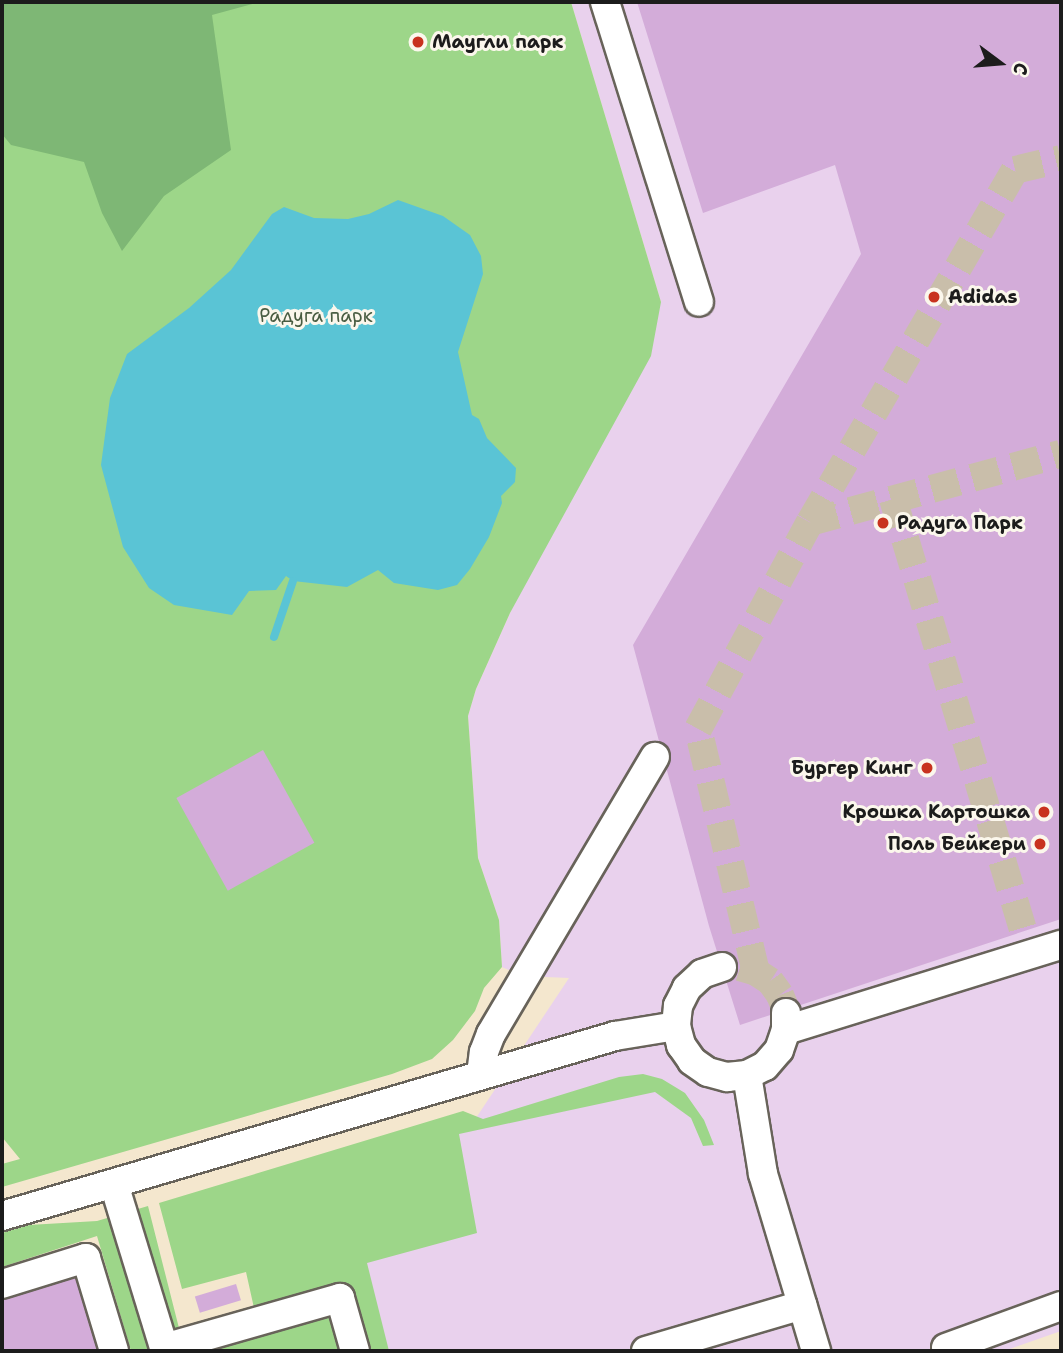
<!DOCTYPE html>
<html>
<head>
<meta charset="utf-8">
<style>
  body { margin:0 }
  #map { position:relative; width:1063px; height:1353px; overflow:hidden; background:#f4e7ce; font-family:"Shantell Sans",sans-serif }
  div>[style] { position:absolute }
  .built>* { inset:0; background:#e9d1ed }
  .green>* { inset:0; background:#9dd689 }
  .forest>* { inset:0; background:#7eb775 }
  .water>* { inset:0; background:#5ac4d5 }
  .stream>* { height:8px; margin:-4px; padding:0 4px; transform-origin:4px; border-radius:4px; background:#5ac4d5 }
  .building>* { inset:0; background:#d3acd9; transform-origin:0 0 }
  .minor-tunnel>* { height:28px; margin-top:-14px; transform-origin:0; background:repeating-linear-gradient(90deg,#c9beaa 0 28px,transparent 0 42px) }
  .roads { filter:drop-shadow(2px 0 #68635a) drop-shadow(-2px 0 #68635a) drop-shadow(0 2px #68635a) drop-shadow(0 -2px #68635a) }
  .minor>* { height:28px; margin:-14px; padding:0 14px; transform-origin:14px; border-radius:14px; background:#fff }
  .dots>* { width:19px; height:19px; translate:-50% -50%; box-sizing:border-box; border:4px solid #fbf7ec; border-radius:50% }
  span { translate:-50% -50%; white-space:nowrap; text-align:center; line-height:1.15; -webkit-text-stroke:6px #fbf7ec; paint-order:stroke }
  .poi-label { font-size:19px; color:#1c1c1c; font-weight:700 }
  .left { translate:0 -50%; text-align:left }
  .right { translate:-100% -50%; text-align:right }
  .park-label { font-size:19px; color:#495d42 }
  .frame { position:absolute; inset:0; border:4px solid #1c1c1c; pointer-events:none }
  .north { position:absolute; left:965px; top:28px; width:70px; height:70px; -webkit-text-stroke:5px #fbf7ec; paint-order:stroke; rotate:106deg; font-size:19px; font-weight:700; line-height:28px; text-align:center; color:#1c1c1c }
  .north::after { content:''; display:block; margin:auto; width:24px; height:32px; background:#1c1c1c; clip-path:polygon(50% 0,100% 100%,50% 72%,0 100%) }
</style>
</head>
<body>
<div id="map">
  <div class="built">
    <div style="clip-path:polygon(571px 2px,1061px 2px,1061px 1331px,1004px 1351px,376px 1351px,321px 1165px,476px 1118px,569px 978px,523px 976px,502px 967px,499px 920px,478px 858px,468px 716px,476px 689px,510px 613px,661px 302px)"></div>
  </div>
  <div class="green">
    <div style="clip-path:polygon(2px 2px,571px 2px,661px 302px,651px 356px,510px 613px,476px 689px,468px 716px,478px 858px,499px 920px,502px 967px,484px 988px,475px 1011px,453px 1040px,432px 1059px,392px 1074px,2px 1187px,2px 1164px,20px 1159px,2px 1137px)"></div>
    <div style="clip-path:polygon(643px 1074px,662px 1079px,685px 1093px,704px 1120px,714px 1145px,703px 1146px,691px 1118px,655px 1092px,459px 1134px,477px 1233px,367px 1263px,389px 1351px,131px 1351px,97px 1236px,2px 1267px,2px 1233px,29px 1225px,97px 1221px,148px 1206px,180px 1332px,254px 1308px,246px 1272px,182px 1289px,159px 1203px,463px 1111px,483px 1119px,619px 1077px)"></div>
  </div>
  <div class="forest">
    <div style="clip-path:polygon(2px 2px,260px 2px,212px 15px,231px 150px,164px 196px,122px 251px,102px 213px,84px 162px,11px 145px,2px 134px)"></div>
  </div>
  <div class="water">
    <div style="clip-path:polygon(398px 200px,443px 216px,470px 235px,481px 256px,483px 274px,458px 352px,472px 415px,479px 419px,487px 438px,516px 468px,515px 482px,501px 496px,502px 503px,489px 537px,470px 569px,457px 585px,438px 590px,394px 583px,378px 570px,347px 587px,293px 581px,286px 576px,276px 590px,249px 591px,232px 615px,174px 605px,149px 588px,123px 547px,101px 465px,110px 398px,127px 354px,189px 308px,231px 270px,272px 214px,284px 207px,314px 218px,348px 219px,369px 214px)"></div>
  </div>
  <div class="stream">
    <div style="left:274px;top:637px;width:59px;rotate:-71.3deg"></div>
  </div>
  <div class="building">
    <div style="clip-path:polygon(637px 2px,1061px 2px,1061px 919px,740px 1025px,709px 926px,633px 645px,861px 254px,835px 165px,703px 213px)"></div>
    <div style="left:263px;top:750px;width:106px;height:99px;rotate:61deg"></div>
    <div style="clip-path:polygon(77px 1271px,102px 1351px,2px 1351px,2px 1295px)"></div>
    <div style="left:236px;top:1284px;width:17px;height:43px;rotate:73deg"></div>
  </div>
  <div class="minor-tunnel">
    <div style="left:893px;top:499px;width:475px;rotate:73.2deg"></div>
    <div style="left:810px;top:522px;width:260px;rotate:-15.2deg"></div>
    <div style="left:740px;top:967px;width:17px;rotate:17deg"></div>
    <div style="left:756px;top:972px;width:17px;rotate:33deg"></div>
    <div style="left:770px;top:981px;width:17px;rotate:54deg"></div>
    <div style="left:780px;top:995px;width:16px;rotate:68deg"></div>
    <div style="left:756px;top:972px;width:250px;rotate:-103.4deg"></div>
    <div style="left:698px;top:729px;width:235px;rotate:-61.6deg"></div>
    <div style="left:810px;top:522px;width:407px;rotate:-59.8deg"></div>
    <div style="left:1015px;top:170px;width:47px;rotate:-13.4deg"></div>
  </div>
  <div class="roads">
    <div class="minor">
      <div style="left:605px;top:2px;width:314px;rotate:72.6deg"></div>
      <div style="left:722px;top:967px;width:21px;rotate:161deg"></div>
      <div style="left:702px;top:974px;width:21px;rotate:137deg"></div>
      <div style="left:687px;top:988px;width:20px;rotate:117deg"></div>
      <div style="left:678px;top:1006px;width:20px;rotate:96deg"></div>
      <div style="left:676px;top:1026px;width:20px;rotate:75deg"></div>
      <div style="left:681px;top:1045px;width:19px;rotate:55deg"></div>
      <div style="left:692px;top:1061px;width:19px;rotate:35deg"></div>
      <div style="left:708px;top:1072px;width:20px;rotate:15deg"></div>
      <div style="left:727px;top:1077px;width:20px;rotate:-6deg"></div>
      <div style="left:747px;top:1075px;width:20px;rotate:-27deg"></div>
      <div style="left:765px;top:1066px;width:21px;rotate:-49deg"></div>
      <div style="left:779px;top:1050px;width:21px;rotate:-71deg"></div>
      <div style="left:786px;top:1030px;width:17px;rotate:-90deg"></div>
      <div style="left:786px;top:1030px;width:288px;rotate:-17.2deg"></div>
      <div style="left:481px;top:1075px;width:23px;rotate:-83deg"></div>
      <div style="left:484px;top:1052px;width:19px;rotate:-69deg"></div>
      <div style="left:491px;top:1034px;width:322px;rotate:-59.4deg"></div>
      <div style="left:747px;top:1075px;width:100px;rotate:80.8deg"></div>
      <div style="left:763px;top:1174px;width:185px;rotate:73.3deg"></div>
      <div style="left:114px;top:1184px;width:175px;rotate:73deg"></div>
      <div style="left:2px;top:1216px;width:639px;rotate:-16.36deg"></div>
      <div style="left:615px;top:1036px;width:62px;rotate:-9.3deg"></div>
      <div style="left:2px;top:1284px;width:88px;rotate:-17.2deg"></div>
      <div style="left:86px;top:1258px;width:97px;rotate:73.2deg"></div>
      <div style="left:164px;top:1348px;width:183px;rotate:-15.9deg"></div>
      <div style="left:340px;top:1298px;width:55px;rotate:74.2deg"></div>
      <div style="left:946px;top:1348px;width:122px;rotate:-20.1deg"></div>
      <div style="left:646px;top:1351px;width:163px;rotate:-16.4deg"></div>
    </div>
  </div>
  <div class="dots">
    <div style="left:418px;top:42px;background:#c8321e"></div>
    <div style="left:934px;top:297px;background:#c8321e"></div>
    <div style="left:883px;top:523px;background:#c8321e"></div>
    <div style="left:927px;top:768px;background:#c8321e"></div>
    <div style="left:1044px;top:812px;background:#c8321e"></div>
    <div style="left:1040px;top:844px;background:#c8321e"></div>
  </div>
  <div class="poi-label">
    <span class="left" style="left:432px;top:42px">Маугли парк</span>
    <span class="left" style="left:948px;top:297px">Adidas</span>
    <span class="left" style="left:897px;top:523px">Радуга Парк</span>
    <span class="right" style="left:913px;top:768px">Бургер Кинг</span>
    <span class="right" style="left:1030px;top:812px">Крошка Картошка</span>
    <span class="right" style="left:1026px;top:844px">Поль Бейкери</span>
  </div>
  <div class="park-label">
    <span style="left:316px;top:316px">Радуга парк</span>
  </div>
  <div class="frame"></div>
  <div class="north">С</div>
</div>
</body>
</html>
